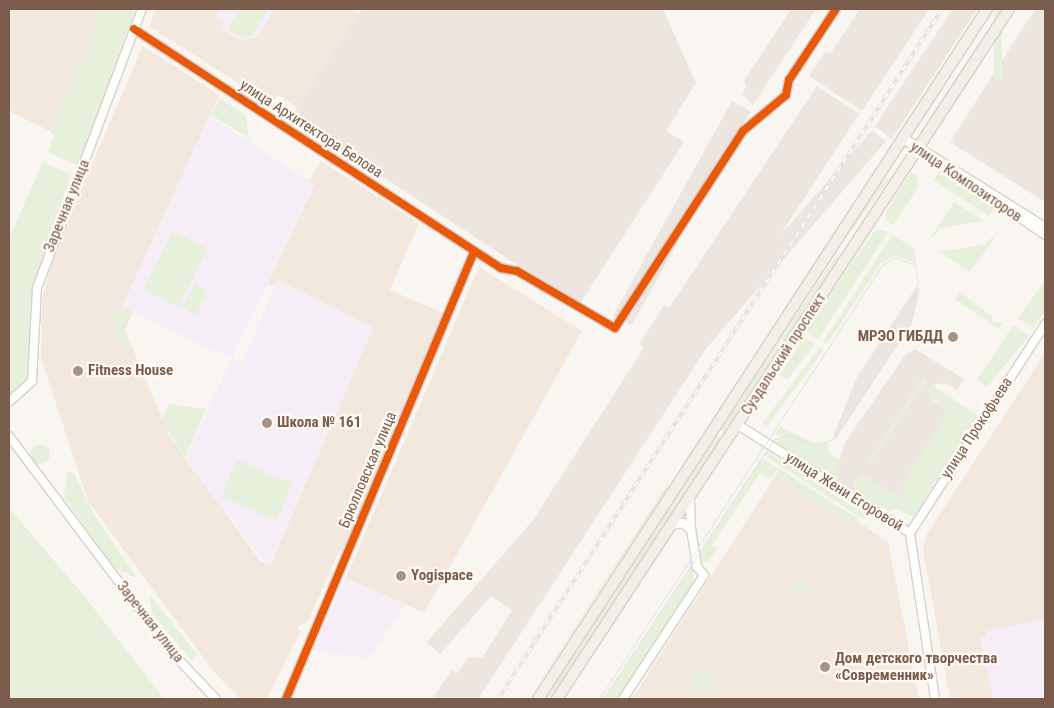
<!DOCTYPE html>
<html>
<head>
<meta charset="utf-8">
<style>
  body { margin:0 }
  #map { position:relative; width:1054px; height:708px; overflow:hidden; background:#f9f5f0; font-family:"Roboto Condensed",sans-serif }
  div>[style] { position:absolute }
  .residential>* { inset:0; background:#f2e8de }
  .industrial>* { inset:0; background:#ede5e0; transform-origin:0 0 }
  .education>* { inset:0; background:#f6eef6 }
  .green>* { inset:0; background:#e7f0db; transform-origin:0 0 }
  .round { border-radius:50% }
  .roads { filter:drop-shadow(1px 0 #d7d1cb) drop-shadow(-1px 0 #d7d1cb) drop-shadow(0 1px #d7d1cb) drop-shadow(0 -1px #d7d1cb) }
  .minor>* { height:8px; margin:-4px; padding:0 4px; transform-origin:4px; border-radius:4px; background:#fefefd }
  .major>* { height:10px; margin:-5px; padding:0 5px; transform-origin:5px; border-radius:5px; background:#f3eee8 }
  .tram>* { height:1px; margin:-0.5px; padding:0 0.5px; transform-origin:0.5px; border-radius:0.5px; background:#e6e3e7 }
  .rail>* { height:4px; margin-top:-2px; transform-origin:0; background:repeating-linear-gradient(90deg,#fffaf3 0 5.5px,#e6e3e7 0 11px); box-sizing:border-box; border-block:1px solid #e6e3e7 }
  .cycleway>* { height:8px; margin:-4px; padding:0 4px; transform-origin:4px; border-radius:4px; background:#e8590c }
  .dots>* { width:14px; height:14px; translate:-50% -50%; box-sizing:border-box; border:2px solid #fffaf3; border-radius:50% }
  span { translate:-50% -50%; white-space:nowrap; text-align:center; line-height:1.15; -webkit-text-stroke:4.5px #fffaf3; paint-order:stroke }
  .street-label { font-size:15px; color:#7a5c4d }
  .poi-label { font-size:15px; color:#7a5c4d; font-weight:700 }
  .right { translate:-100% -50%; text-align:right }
  .left { translate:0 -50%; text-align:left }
  .frame { position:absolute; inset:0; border:10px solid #7a5c4d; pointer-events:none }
</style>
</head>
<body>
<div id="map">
  <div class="residential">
    <div style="clip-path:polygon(9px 9px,104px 9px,50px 131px,9px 111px)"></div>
    <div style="clip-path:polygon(156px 9px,219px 9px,216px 17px,224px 22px,220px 28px,241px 40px,274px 9px,351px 9px,359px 14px,298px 108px,278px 95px,271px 104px,149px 26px)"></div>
    <div style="clip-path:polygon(143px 46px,219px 95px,122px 307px,134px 310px,125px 330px,169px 436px,261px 562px,270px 566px,373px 328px,278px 280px,275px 287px,267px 284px,315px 185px,309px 181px,321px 161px,419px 223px,390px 290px,443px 313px,343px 552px,339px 551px,308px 621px,298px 627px,300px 632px,267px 699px,240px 699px,214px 672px,88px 501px,41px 358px,42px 301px,54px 253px)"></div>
    <div style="clip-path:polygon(479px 267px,582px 331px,424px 613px,346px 578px)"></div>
    <div style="clip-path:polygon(1045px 353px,1045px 699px,950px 699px,923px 549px,927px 534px)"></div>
    <div style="clip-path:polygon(780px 469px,888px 542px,919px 699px,632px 699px)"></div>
  </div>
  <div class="industrial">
    <div style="clip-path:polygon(362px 9px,663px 9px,696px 83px,666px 131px,684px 142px,579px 305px,291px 117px)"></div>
    <div style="clip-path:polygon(791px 9px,816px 9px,753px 105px,742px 94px,746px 87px,744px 81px)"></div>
    <div style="clip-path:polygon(860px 9px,929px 9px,862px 111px,809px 76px,825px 52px,830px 54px)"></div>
    <div style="clip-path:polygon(953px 9px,977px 9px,892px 139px,875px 126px)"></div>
    <div style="clip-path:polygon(1035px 9px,1045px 9px,1045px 202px,950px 142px)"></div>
    <div style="clip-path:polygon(817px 86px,859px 114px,478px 699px,432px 699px,452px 670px,458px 673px,468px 657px,482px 658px,512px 610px,486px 593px,640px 354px,644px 347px,640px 343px,664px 305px,669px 308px)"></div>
    <div style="left:732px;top:101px;width:21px;height:245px;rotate:29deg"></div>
    <div style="left:872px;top:130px;width:18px;height:679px;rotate:41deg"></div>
    <div style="clip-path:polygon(916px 287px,920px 289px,912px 323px,836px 439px,833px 437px,857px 377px)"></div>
    <div style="clip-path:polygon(evenodd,915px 349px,964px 379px,957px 390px,945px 383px,931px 385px,931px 399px,945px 408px,946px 417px,902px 485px,907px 488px,901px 499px,863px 476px,854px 483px,858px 495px,832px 478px,846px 441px,906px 354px,915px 349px,923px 378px,927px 380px,869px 462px,869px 461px,923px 378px)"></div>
  </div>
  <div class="education">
    <div style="clip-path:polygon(219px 9px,274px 9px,274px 10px,257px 38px,241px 40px,220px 28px,224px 22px,216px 17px)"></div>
    <div style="clip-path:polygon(209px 116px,315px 185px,232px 358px,242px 363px,278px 280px,373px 328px,269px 567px,185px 460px,232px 358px,122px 308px)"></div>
    <div style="clip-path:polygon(346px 578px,405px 605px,369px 658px,313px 651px)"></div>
    <div style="clip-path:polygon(1045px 619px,1045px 699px,993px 699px,980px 638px,987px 637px,986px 631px)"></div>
  </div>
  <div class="green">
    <div style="clip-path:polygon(99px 9px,135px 9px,79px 166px,48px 152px,54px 136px,50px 131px,76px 71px,72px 69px,79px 66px,101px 16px,96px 14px)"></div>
    <div style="clip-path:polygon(240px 9px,268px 9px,251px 36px,241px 37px,227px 30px)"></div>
    <div style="left:994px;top:9px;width:8px;height:70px"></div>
    <div style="clip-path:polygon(220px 98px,246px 116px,249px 138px,211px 115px)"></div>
    <div style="clip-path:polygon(43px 162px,71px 174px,33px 288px,28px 380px,9px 398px,9px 238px)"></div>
    <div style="left:940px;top:170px;width:66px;height:12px;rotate:33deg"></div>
    <div style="clip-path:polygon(911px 172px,917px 176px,918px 188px,892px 226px,885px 218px,887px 210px)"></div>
    <div style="left:885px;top:177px;width:5px;height:79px;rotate:37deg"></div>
    <div style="clip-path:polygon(954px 202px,984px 221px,941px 228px,929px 240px)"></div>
    <div style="clip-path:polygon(1001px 229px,970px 272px,939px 252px,985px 244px)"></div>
    <div style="clip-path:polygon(881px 230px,888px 232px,818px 339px,809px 334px,807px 329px,827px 298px,874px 232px)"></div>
    <div style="left:173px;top:231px;width:39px;height:65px;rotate:27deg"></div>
    <div style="clip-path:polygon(892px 235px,914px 248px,916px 264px,895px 255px,881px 263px,827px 344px,823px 342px)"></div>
    <div style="clip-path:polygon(837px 254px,839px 258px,725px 433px,720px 430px)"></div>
    <div style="clip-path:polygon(1045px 281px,1045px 312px,1033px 328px,1018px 318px)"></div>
    <div style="left:195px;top:284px;width:15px;height:27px;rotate:28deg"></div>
    <div style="clip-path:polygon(960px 292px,993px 317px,991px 321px,1002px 323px,999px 329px,955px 300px)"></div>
    <div style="clip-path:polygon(131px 308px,123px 327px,130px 347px,120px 351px,109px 312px)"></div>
    <div style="clip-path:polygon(1013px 325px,1029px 336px,987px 387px,977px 380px)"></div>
    <div style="clip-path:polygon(803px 337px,815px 344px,787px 380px,780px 376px)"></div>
    <div style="left:820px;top:347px;width:5px;height:95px;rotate:37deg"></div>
    <div style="clip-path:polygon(923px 378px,927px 380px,870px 463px,869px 461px)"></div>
    <div style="clip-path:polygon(931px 384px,979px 416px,913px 517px,894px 508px,891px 512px,858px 495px,854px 483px,863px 476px,901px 499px,907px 488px,902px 485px,946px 417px,945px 408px,929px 395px)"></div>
    <div style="clip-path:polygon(169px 404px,206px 409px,185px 457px,161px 421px)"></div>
    <div style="clip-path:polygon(780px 427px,815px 443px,826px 441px,830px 455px,841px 459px,836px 476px,832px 478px,775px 443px,783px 438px,775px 434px)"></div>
    <div style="clip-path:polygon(717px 435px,721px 438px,550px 699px,545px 699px)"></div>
    <div class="round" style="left:30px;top:444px;width:20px;height:20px"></div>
    <div style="left:767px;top:451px;width:117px;height:5px;rotate:33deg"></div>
    <div style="clip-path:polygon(762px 458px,778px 468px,770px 479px,760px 473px,712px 545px,717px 548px,709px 561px,701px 563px,698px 556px)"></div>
    <div style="left:237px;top:460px;width:60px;height:40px;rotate:23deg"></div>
    <div style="left:780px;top:470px;width:92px;height:9px;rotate:32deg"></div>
    <div style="clip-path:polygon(68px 472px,74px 473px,94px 515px,137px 578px,113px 567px,64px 497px)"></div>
    <div style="clip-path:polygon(670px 480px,665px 493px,528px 699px)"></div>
    <div style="clip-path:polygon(9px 508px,85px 597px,164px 699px,9px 699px)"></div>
    <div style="clip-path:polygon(693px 564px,693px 586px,618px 699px,604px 699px)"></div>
    <div class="round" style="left:791px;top:578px;width:18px;height:18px"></div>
    <div style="clip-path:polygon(149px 594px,197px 654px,192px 661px,152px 613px)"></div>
    <div class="round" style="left:691px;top:669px;width:24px;height:24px"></div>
  </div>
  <div class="roads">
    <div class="minor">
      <div style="left:134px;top:29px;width:438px;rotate:33.1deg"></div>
      <div style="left:501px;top:268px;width:16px;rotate:11deg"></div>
      <div style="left:517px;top:271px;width:113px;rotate:30.2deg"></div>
      <div style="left:615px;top:328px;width:235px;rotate:-57deg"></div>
      <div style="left:743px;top:131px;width:56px;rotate:-39.9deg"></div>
      <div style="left:786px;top:95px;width:15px;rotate:-79deg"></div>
      <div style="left:789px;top:80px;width:85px;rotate:-56.5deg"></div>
      <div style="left:902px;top:138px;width:173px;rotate:34.1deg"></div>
      <div style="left:905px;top:139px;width:165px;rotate:32.2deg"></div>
      <div style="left:9px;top:402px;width:31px;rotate:-42deg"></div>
      <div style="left:32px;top:381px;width:93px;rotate:-86.9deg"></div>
      <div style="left:37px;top:288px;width:298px;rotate:-69.4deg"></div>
      <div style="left:738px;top:425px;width:203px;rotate:32.1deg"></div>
      <div style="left:9px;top:436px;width:276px;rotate:53deg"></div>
      <div style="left:175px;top:656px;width:59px;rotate:46.4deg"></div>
      <div style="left:672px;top:525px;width:11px;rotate:-10deg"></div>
      <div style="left:683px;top:523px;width:11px;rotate:41deg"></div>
      <div style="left:691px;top:530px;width:31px;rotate:-92deg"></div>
      <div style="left:286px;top:699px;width:486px;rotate:-67.2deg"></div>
      <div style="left:623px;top:699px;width:148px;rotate:-56.8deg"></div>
      <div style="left:704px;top:575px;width:11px;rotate:-131deg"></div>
      <div style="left:697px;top:567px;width:37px;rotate:-99deg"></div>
      <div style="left:935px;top:699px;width:168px;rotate:-98.6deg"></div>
      <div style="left:910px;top:533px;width:249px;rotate:-57.1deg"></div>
    </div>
    <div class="major">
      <div style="left:538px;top:699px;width:823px;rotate:-56.95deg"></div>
      <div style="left:557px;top:699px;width:825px;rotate:-56.77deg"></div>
    </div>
  </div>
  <div class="tram">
    <div style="left:854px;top:398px;width:28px;rotate:-69deg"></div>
    <div style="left:864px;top:372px;width:90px;rotate:-56.8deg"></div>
    <div style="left:599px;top:699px;width:518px;rotate:-56.89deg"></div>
    <div style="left:882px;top:265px;width:15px;rotate:-32deg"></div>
    <div style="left:895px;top:257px;width:22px;rotate:22deg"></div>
    <div style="left:915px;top:265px;width:15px;rotate:79deg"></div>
    <div style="left:918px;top:280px;width:43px;rotate:100.8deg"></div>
    <div style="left:910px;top:322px;width:139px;rotate:123.2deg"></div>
    <div style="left:834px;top:438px;width:18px;rotate:153deg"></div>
    <div style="left:818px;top:446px;width:32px;rotate:-160deg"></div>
    <div style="left:788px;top:435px;width:16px;rotate:162deg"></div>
    <div style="left:773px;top:440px;width:310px;rotate:123.3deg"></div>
  </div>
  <div class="rail">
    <div style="left:498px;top:699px;width:821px;rotate:-57.24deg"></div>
  </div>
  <div class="cycleway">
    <div style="left:134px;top:29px;width:438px;rotate:33.1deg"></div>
    <div style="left:501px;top:268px;width:16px;rotate:11deg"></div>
    <div style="left:517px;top:271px;width:113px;rotate:30.2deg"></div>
    <div style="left:615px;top:328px;width:235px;rotate:-57deg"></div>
    <div style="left:743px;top:131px;width:56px;rotate:-39.9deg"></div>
    <div style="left:786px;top:95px;width:15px;rotate:-79deg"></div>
    <div style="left:789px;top:80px;width:85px;rotate:-56.5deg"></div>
    <div style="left:286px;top:699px;width:486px;rotate:-67.2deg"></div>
  </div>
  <div class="dots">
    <div style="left:953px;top:337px;background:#a69286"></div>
    <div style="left:78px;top:371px;background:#a69286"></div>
    <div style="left:267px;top:423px;background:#a69286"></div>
    <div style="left:401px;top:576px;background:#a69286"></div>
    <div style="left:825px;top:667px;background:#a69286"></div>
  </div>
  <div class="street-label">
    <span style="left:311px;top:129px;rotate:33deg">улица Архитектора Белова</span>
    <span style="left:966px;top:182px;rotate:34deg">улица Композиторов</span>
    <span style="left:67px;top:206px;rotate:-68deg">Заречная улица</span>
    <span style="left:784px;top:354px;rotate:-57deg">Суздальский проспект</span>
    <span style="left:977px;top:428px;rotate:-57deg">улица Прокофьева</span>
    <span style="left:368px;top:470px;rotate:-67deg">Брюлловская улица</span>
    <span style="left:844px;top:492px;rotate:32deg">улица Жени Егоровой</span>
    <span style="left:150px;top:622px;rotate:52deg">Заречная улица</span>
  </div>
  <div class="poi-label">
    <span class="right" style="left:943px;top:337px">МРЭО ГИБДД</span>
    <span class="left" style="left:88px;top:371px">Fitness House</span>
    <span class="left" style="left:277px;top:423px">Школа № 161</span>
    <span class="left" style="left:411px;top:576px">Yogispace</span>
    <span class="left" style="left:835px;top:667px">Дом детского творчества<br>«Современник»</span>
  </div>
  <div class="frame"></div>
</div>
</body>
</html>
